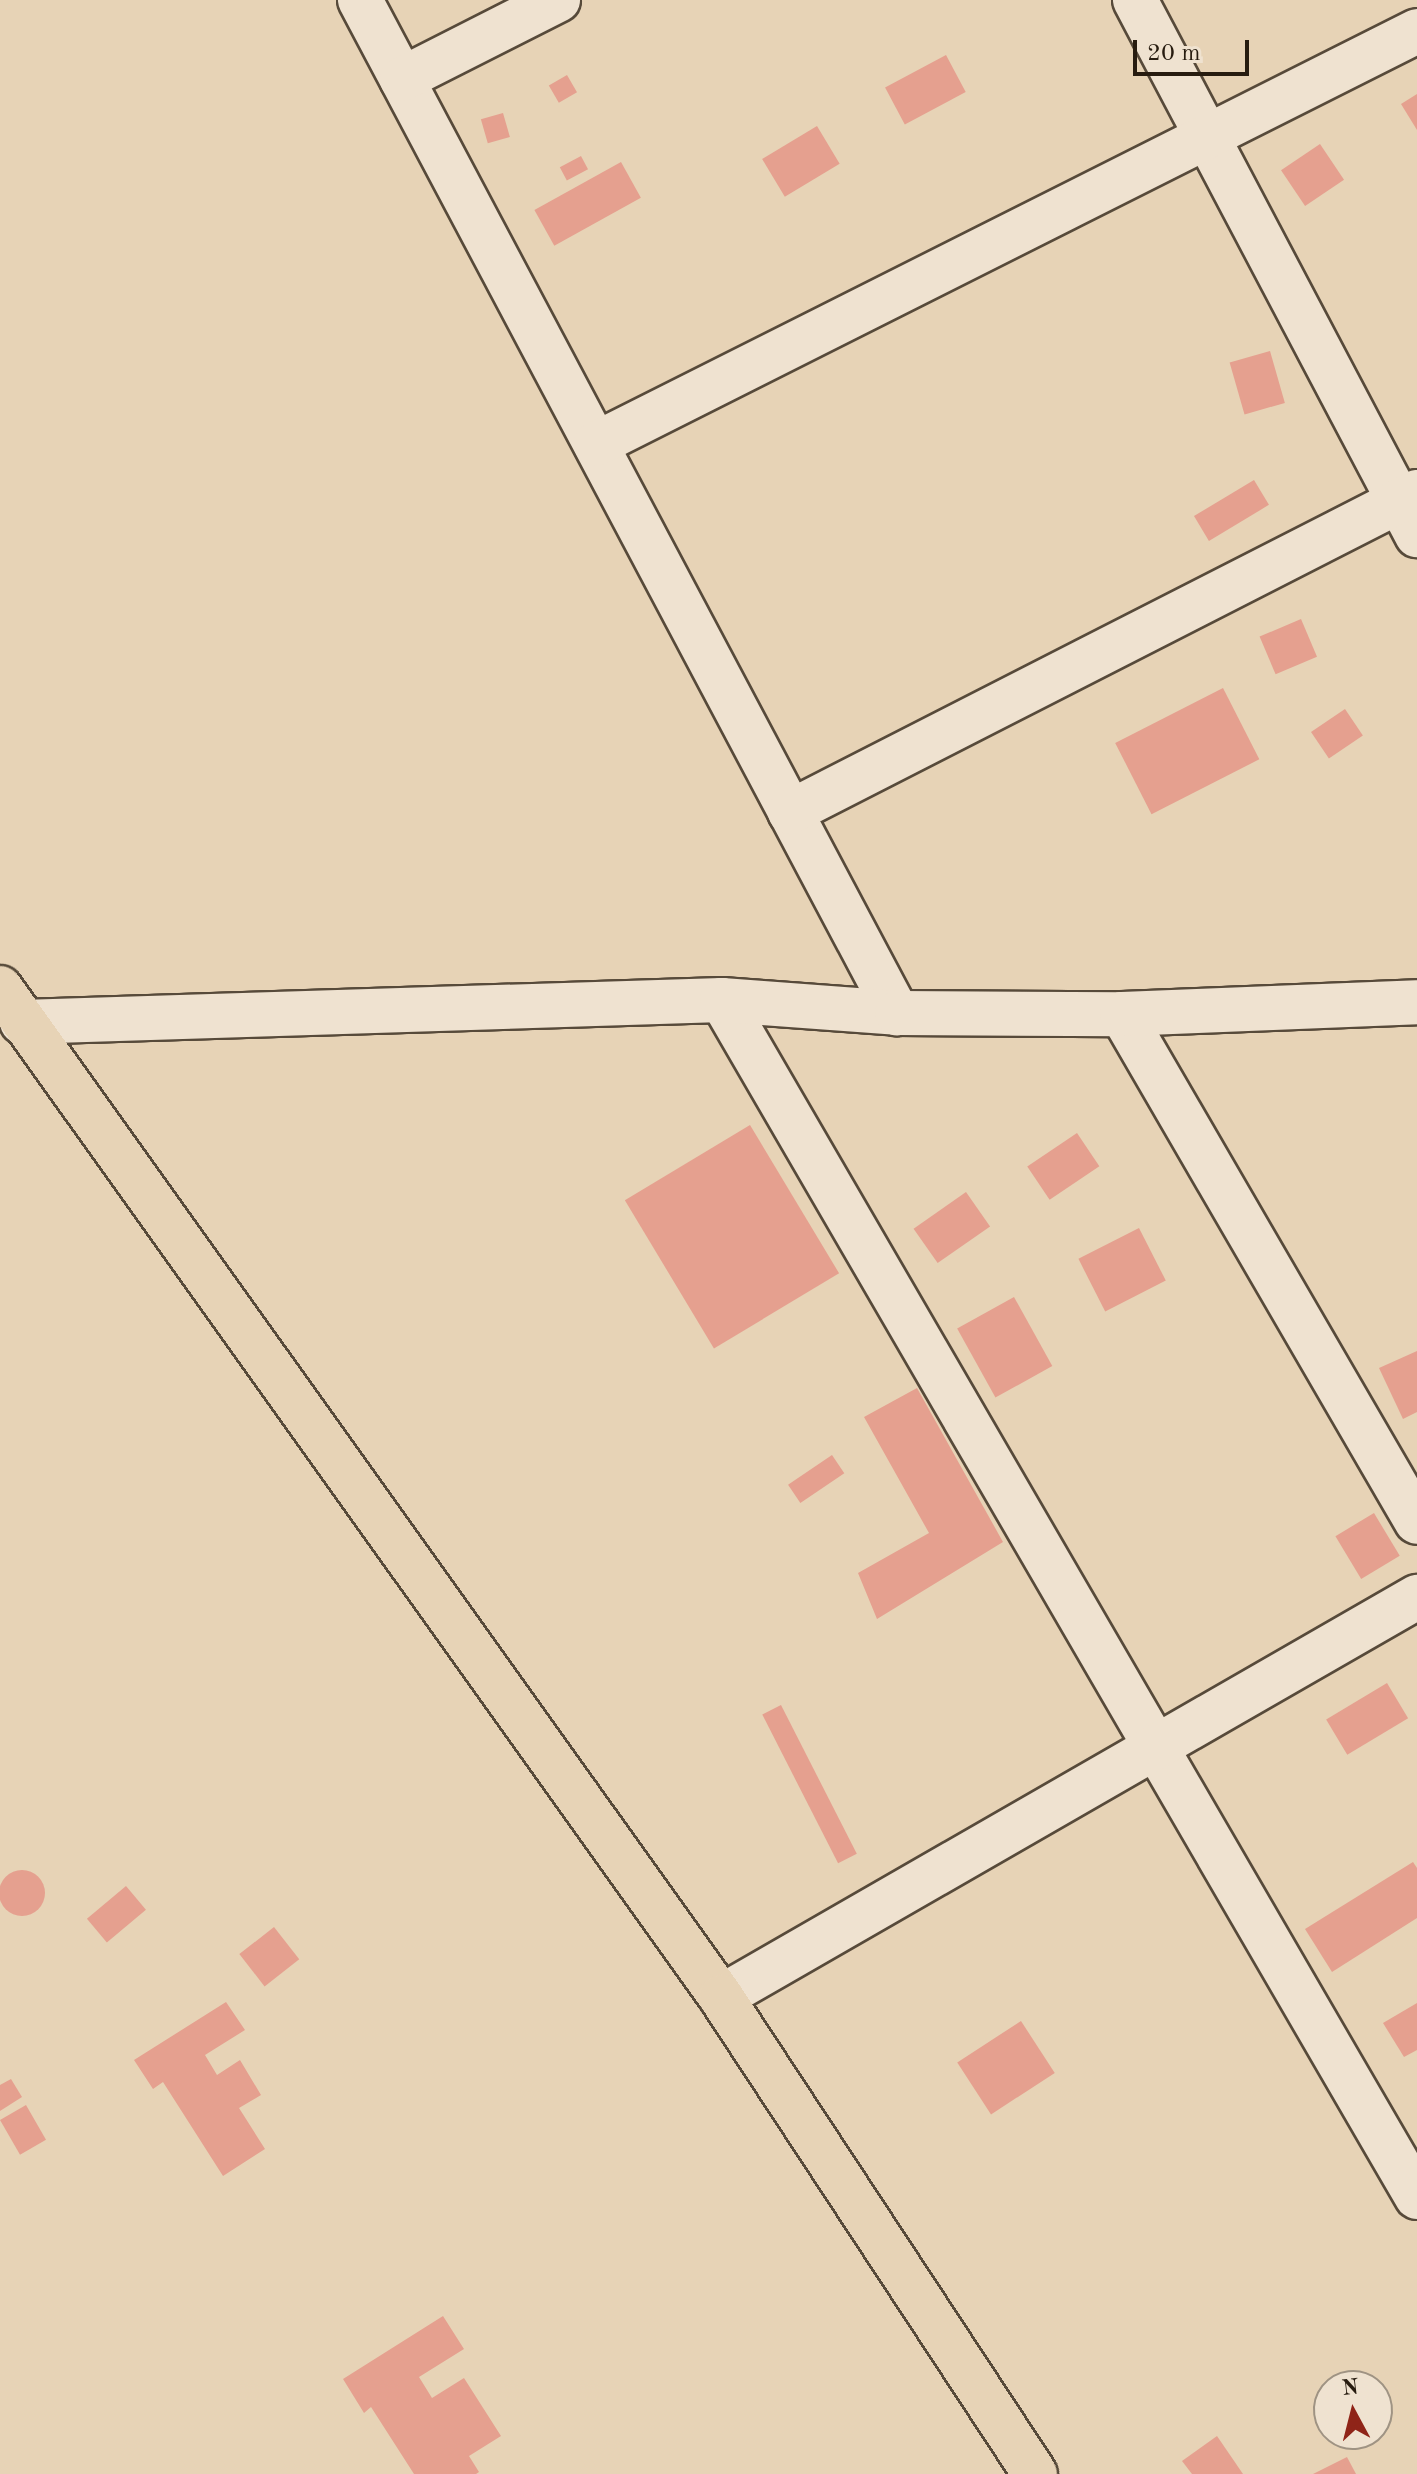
<!DOCTYPE html>
<html>
<head>
<meta charset="utf-8">
<style>
  body { margin:0 }
  #map { position:relative; width:1417px; height:2474px; overflow:hidden; background:#e7d3b6; font-family:"Old Standard TT",serif }
  div>[style] { position:absolute }
  .building>* { inset:0; background:#e5a08f; transform-origin:0 0 }
  .round { border-radius:50% }
  .roads { filter:drop-shadow(2px 0 #574a3a) drop-shadow(-2px 0 #574a3a) drop-shadow(0 2px #574a3a) drop-shadow(0 -2px #574a3a) }
  .minor>* { height:44px; margin:-22px; padding:0 22px; transform-origin:22px; border-radius:22px; background:#efe2d0 }
  .major>* { height:44px; margin:-22px; padding:0 22px; transform-origin:22px; border-radius:22px; background:#e7d3b6 }
  span { translate:-50% -50%; white-space:nowrap; text-align:center; line-height:1.15; -webkit-text-stroke:6px #efe2d0; paint-order:stroke }
  .north { position:absolute; left:1313px; top:2370px; width:80px; height:80px; box-sizing:border-box; background:#efe2d0; border:2px solid #9f9383; border-radius:50%; rotate:353deg; font-size:22px; font-weight:700; line-height:32px; text-align:center; color:#271c10 }
  .north::after { content:''; display:block; margin:auto; width:28px; height:36px; background:#8f2418; clip-path:polygon(50% 0,100% 100%,50% 72%,0 100%) }
  .scale { position:absolute; left:1133px; top:40px; width:116px; height:36px; box-sizing:border-box; border:4px solid #271c10; border-top:0; padding-left:10px; font-size:24px; line-height:28px; white-space:nowrap; color:#271c10; -webkit-text-stroke:6px #efe2d0; paint-order:stroke }
</style>
</head>
<body>
<div id="map">
  <div class="building">
    <div style="left:946px;top:55px;width:42px;height:69px;rotate:62deg"></div>
    <div style="left:567px;top:75px;width:20px;height:21px;rotate:60deg"></div>
    <div style="clip-path:polygon(1417px 94px,1417px 130px,1401px 104px)"></div>
    <div style="left:503px;top:113px;width:25px;height:23px;rotate:74deg"></div>
    <div style="left:817px;top:126px;width:44px;height:64px;rotate:59deg"></div>
    <div style="left:1320px;top:144px;width:43px;height:47px;rotate:56deg"></div>
    <div style="left:581px;top:156px;width:15px;height:24px;rotate:62deg"></div>
    <div style="left:621px;top:162px;width:41px;height:99px;rotate:61deg"></div>
    <div style="left:1270px;top:351px;width:54px;height:42px;rotate:74deg"></div>
    <div style="left:1254px;top:480px;width:29px;height:70px;rotate:59deg"></div>
    <div style="left:1301px;top:619px;width:41px;height:45px;rotate:67deg"></div>
    <div style="left:1223px;top:688px;width:80px;height:121px;rotate:63deg"></div>
    <div style="left:1345px;top:709px;width:32px;height:41px;rotate:56deg"></div>
    <div style="left:750px;top:1125px;width:173px;height:146px;rotate:59deg"></div>
    <div style="left:1077px;top:1133px;width:40px;height:60px;rotate:56deg"></div>
    <div style="left:966px;top:1192px;width:42px;height:64px;rotate:55deg"></div>
    <div style="left:1139px;top:1228px;width:59px;height:68px;rotate:63deg"></div>
    <div style="left:1014px;top:1297px;width:79px;height:65px;rotate:61deg"></div>
    <div style="clip-path:polygon(1417px 1351px,1417px 1412px,1403px 1419px,1379px 1368px)"></div>
    <div style="clip-path:polygon(917px 1388px,1003px 1542px,877px 1619px,858px 1573px,929px 1533px,864px 1417px)"></div>
    <div style="left:832px;top:1455px;width:22px;height:53px;rotate:56deg"></div>
    <div style="left:1374px;top:1513px;width:50px;height:45px;rotate:59deg"></div>
    <div style="left:1387px;top:1683px;width:41px;height:71px;rotate:59deg"></div>
    <div style="left:781px;top:1705px;width:167px;height:21px;rotate:63deg"></div>
    <div style="clip-path:polygon(1413px 1862px,1417px 1868px,1417px 1918px,1332px 1972px,1305px 1929px)"></div>
    <div class="round" style="left:-1px;top:1870px;width:46px;height:46px"></div>
    <div style="left:126px;top:1886px;width:31px;height:51px;rotate:50deg"></div>
    <div style="left:274px;top:1927px;width:41px;height:44px;rotate:52deg"></div>
    <div style="clip-path:polygon(226px 2002px,245px 2030px,205px 2055px,217px 2075px,240px 2060px,261px 2095px,239px 2108px,265px 2149px,223px 2176px,163px 2082px,153px 2089px,134px 2060px)"></div>
    <div style="clip-path:polygon(1417px 2003px,1417px 2050px,1404px 2057px,1383px 2023px)"></div>
    <div style="left:1021px;top:2021px;width:62px;height:76px;rotate:57deg"></div>
    <div style="clip-path:polygon(11px 2079px,22px 2097px,0 2111px,0 2085px)"></div>
    <div style="left:26px;top:2105px;width:40px;height:30px;rotate:60deg"></div>
    <div style="clip-path:polygon(443px 2316px,464px 2349px,419px 2377px,432px 2398px,464px 2378px,501px 2436px,469px 2456px,479px 2472px,476px 2474px,414px 2474px,371px 2407px,364px 2413px,343px 2379px)"></div>
    <div style="clip-path:polygon(1217px 2436px,1243px 2474px,1192px 2474px,1182px 2461px)"></div>
    <div style="clip-path:polygon(1347px 2457px,1356px 2474px,1313px 2474px)"></div>
  </div>
  <div class="roads">
    <div class="minor">
      <div style="left:360px;top:0;width:1147px;rotate:62.07deg"></div>
      <div style="left:1135px;top:0;width:605px;rotate:62.21deg"></div>
      <div style="left:402px;top:79px;width:175px;rotate:-26.9deg"></div>
      <div style="left:596px;top:444px;width:919px;rotate:-26.7deg"></div>
      <div style="left:790px;top:812px;width:704px;rotate:-27.04deg"></div>
      <div style="left:722px;top:1000px;width:1384px;rotate:59.86deg"></div>
      <div style="left:1122px;top:1014px;width:587px;rotate:59.86deg"></div>
      <div style="left:22px;top:1022px;width:700px;rotate:-1.8deg"></div>
      <div style="left:722px;top:1000px;width:175px;rotate:4.2deg"></div>
      <div style="left:897px;top:1013px;width:225px;rotate:0.3deg"></div>
      <div style="left:1122px;top:1014px;width:295px;rotate:-2.3deg"></div>
      <div style="left:721px;top:1997px;width:803px;rotate:-29.89deg"></div>
    </div>
    <div class="major">
      <div style="left:0;top:988px;width:1240px;rotate:54.45deg"></div>
      <div style="left:721px;top:1997px;width:571px;rotate:56.64deg"></div>
    </div>
  </div>
  <div class="north">N</div>
  <div class="scale">20 m</div>
</div>
</body>
</html>
